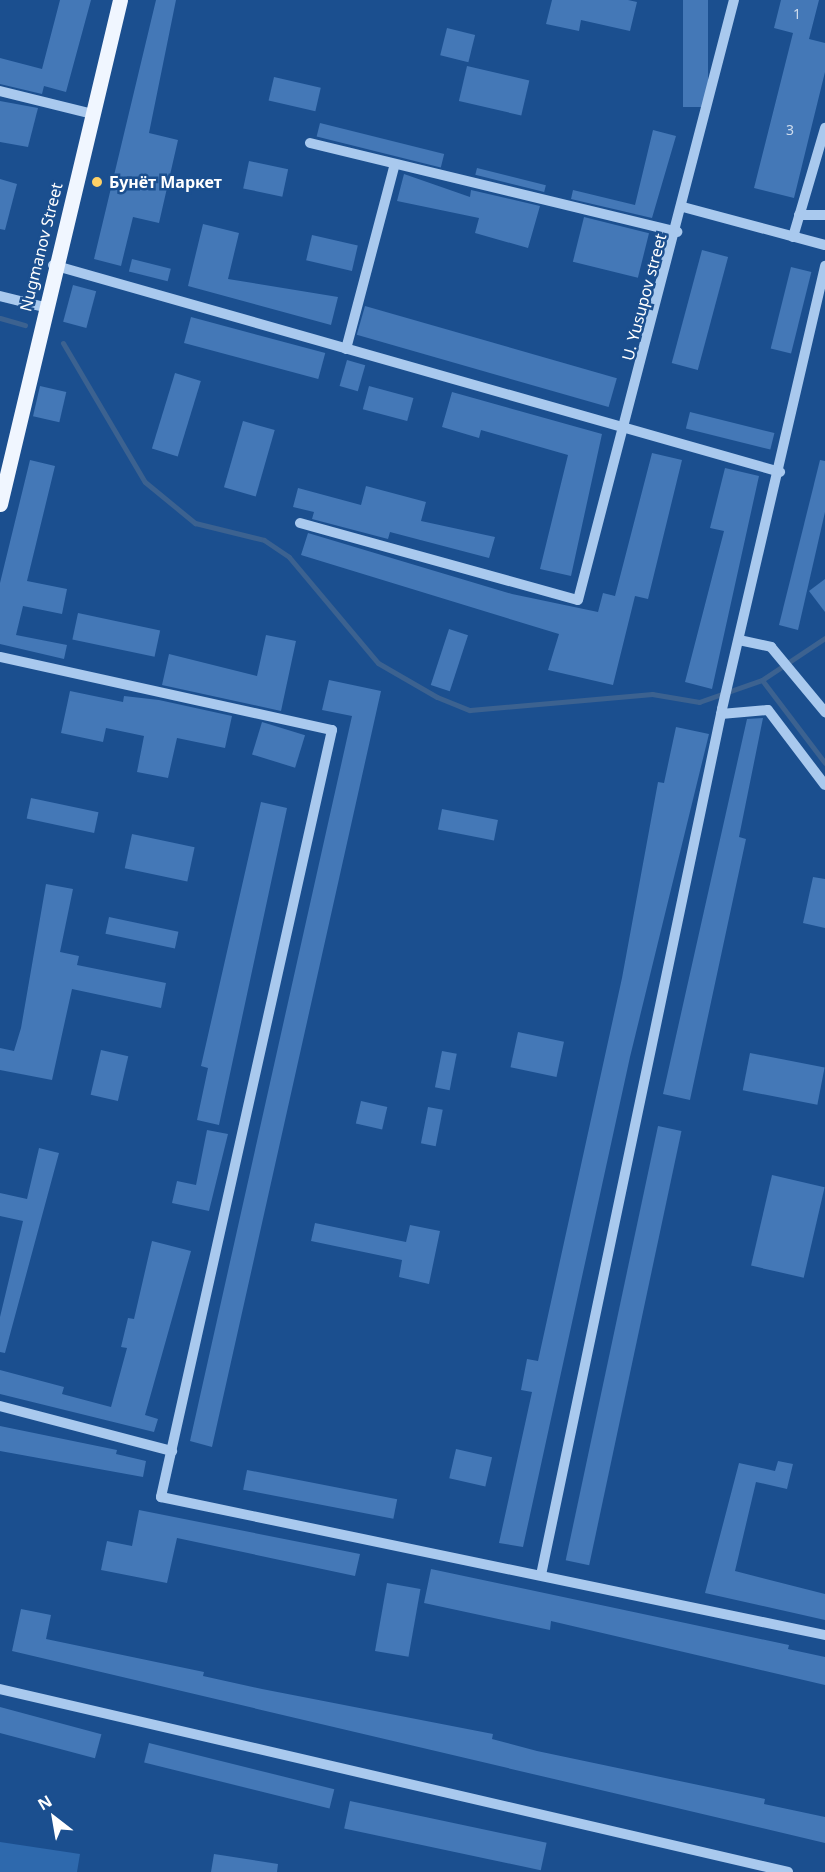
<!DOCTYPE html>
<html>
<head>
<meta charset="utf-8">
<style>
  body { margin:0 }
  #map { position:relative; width:825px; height:1872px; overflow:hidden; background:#1b4f8f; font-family:"Noto Sans",sans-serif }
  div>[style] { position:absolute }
  .green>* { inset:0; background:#2e69ad }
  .stream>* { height:5px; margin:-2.5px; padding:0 2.5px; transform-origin:2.5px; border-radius:2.5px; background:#3c6290 }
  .building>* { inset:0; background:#4478b7; transform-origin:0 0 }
  .minor>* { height:10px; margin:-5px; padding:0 5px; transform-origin:5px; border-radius:5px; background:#a9c9ee }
  .major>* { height:15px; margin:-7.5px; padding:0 7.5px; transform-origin:7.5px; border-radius:7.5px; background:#f0f6ff }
  .dots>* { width:16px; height:16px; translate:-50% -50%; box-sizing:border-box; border:3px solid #1b4f8f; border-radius:50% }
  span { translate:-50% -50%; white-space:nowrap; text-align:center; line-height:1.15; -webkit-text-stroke:5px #1b4f8f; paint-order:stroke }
  .number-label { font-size:14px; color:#d0dded }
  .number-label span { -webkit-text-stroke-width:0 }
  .poi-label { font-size:16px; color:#fff; font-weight:700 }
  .left { translate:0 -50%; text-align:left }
  .street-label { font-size:16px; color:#fff }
  .north { position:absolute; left:24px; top:1788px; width:60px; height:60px; -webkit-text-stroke:4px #1b4f8f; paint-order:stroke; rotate:329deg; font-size:16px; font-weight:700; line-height:24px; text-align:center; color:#fff }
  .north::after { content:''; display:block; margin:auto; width:21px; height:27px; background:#fff; clip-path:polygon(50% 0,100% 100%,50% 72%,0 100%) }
</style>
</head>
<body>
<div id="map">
  <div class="green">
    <div style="clip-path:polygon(0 1842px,80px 1854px,77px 1872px,0 1872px)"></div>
  </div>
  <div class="stream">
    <div style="left:0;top:318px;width:26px;rotate:16deg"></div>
    <div style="left:63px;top:343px;width:161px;rotate:59.5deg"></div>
    <div style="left:145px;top:482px;width:65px;rotate:39.4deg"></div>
    <div style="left:195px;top:523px;width:71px;rotate:13.8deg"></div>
    <div style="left:264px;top:540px;width:30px;rotate:34deg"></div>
    <div style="left:289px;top:557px;width:138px;rotate:50deg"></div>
    <div style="left:378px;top:663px;width:68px;rotate:30deg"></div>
    <div style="left:437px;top:697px;width:35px;rotate:22deg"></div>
    <div style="left:470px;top:710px;width:183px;rotate:-5deg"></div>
    <div style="left:652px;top:694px;width:48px;rotate:9.7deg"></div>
    <div style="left:699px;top:702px;width:67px;rotate:-19.2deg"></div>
    <div style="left:762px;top:680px;width:104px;rotate:52.8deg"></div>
    <div style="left:762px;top:680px;width:76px;rotate:-33.7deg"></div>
  </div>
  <div class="building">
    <div style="clip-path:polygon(60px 0,91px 0,66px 92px,44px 86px,42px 94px,0 84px,0 58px,42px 69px)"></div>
    <div style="clip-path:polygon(156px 0,176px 0,149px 133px,178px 140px,159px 223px,133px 217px,121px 266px,94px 259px)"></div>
    <div style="clip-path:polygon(552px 0,628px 0,637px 2px,630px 31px,581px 20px,579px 31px,546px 24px)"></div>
    <div style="left:683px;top:0;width:25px;height:107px"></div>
    <div style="clip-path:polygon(781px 0,819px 0,809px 39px,825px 43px,825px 72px,794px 198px,754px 188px,793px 33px,774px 28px)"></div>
    <div style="left:447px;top:28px;width:29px;height:28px;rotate:14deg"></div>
    <div style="left:467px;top:66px;width:64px;height:36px;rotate:13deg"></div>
    <div style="left:274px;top:77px;width:48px;height:24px;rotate:13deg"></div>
    <div style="clip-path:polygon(0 101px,38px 108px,28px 147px,0 142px)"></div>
    <div style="left:320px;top:123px;width:128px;height:14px;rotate:14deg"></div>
    <div style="clip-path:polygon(653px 130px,676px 136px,652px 218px,571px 199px,573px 190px,635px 205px)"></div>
    <div style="left:249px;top:161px;width:40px;height:28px;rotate:12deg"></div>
    <div style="left:477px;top:168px;width:71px;height:7px;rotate:14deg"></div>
    <div style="clip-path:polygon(404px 174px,470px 197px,471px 190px,540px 206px,528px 248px,475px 233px,479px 218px,397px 201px)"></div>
    <div style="clip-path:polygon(0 179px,17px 184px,5px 230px,0 229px)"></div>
    <div style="left:584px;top:217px;width:67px;height:46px;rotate:14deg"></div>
    <div style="clip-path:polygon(203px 224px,239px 233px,228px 279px,338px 297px,331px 325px,188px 286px)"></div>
    <div style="left:312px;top:235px;width:47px;height:26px;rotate:13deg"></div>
    <div style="left:702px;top:250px;width:27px;height:117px;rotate:15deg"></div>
    <div style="left:132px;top:259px;width:40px;height:13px;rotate:14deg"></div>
    <div style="left:791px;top:267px;width:21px;height:84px;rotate:14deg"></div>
    <div style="left:73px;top:285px;width:24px;height:38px;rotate:15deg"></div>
    <div style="left:365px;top:306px;width:262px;height:30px;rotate:16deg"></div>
    <div style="left:191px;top:317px;width:139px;height:27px;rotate:15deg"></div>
    <div style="left:347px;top:360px;width:19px;height:27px;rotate:16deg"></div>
    <div style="left:175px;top:373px;width:27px;height:79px;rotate:17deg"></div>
    <div style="left:40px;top:386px;width:27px;height:31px;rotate:13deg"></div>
    <div style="left:369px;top:386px;width:46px;height:24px;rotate:15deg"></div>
    <div style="clip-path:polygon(452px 392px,602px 434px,571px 576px,540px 569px,568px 455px,481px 430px,479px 438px,442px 427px)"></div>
    <div style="left:690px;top:412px;width:87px;height:17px;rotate:14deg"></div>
    <div style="left:243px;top:421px;width:33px;height:69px;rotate:16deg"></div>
    <div style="clip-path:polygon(652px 453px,682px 460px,648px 599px,635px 596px,613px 685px,548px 670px,559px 634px,301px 555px,308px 533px,512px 594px,598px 612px,603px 593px,615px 596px)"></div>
    <div style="clip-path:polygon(30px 460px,55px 466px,27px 581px,67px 589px,62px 614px,23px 606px,16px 635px,67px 645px,64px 659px,0 644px,0 583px)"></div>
    <div style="clip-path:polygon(820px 460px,825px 461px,825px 512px,798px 630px,779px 625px)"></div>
    <div style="clip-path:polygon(725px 468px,759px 476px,712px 689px,685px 682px,724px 531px,710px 528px)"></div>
    <div style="clip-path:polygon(366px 486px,426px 502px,421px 521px,495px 537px,489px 558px,390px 532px,388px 539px,312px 519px,314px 512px,293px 507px,298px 488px,361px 505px)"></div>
    <div style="clip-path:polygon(825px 579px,825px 612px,809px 591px)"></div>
    <div style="left:78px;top:613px;width:84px;height:27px;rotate:12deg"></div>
    <div style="left:449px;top:629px;width:20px;height:59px;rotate:18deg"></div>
    <div style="clip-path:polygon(266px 635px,296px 641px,281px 711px,162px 685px,169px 654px,257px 676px)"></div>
    <div style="clip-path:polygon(329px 680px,381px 691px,212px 1447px,190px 1441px,352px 716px,322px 710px)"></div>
    <div style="clip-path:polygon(70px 691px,123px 702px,124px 696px,159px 700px,232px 716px,225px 748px,177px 738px,168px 778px,137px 772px,144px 736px,106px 728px,103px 742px,61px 733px)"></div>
    <div style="clip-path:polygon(763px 718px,739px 837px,746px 839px,690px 1100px,663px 1094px,747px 719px)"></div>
    <div style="left:262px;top:722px;width:45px;height:34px;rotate:17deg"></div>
    <div style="clip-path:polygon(676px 727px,709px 734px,630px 1057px,523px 1547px,499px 1543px,532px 1392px,521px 1390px,527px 1359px,538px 1361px,622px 978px,658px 782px,664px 783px)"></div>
    <div style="left:31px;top:798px;width:69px;height:21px;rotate:12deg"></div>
    <div style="clip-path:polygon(261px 802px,287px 808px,219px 1125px,197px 1120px,208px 1068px,201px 1066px)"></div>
    <div style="left:442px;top:809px;width:57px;height:21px;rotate:11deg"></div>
    <div style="left:132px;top:834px;width:64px;height:35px;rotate:12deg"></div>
    <div style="clip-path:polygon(813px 877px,825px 879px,825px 928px,803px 923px)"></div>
    <div style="clip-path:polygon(46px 884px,73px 889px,60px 952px,79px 956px,77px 965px,166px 983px,161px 1008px,72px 989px,52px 1080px,0 1070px,0 1048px,14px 1051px,21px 1028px)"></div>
    <div style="left:109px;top:917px;width:71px;height:17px;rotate:12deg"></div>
    <div style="left:518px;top:1032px;width:47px;height:36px;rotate:12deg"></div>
    <div style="left:101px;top:1050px;width:28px;height:46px;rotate:13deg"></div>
    <div style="left:442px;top:1051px;width:15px;height:37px;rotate:11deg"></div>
    <div style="left:750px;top:1053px;width:76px;height:38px;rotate:11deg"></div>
    <div style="left:361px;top:1101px;width:27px;height:23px;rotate:13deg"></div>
    <div style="left:428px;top:1107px;width:15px;height:37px;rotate:11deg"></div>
    <div style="left:658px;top:1126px;width:24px;height:444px;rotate:12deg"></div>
    <div style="clip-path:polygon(207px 1130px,228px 1134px,209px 1211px,172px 1203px,177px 1181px,196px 1185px)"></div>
    <div style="clip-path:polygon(39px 1148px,59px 1153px,5px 1353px,0 1352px,0 1317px,23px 1221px,0 1216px,0 1193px,27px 1199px)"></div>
    <div style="left:772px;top:1175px;width:54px;height:93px;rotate:13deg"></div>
    <div style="clip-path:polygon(315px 1223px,406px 1242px,410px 1225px,440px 1231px,429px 1284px,399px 1277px,402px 1260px,311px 1241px)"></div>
    <div style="clip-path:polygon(152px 1241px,191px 1251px,145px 1415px,158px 1419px,154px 1432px,0 1394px,0 1370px,64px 1387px,62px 1394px,111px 1407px,127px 1348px,121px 1347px,128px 1318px,134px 1319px)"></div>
    <div style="clip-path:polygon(0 1426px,117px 1450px,116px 1454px,146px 1461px,143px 1477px,0 1451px)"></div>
    <div style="left:456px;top:1449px;width:37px;height:30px;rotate:13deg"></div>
    <div style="clip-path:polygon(778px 1461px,793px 1464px,787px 1489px,756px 1482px,735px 1571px,825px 1594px,825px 1620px,705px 1593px,739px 1463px,775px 1471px)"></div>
    <div style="left:247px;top:1470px;width:153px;height:20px;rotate:11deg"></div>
    <div style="clip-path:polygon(139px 1510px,360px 1554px,355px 1576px,177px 1538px,167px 1583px,101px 1570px,107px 1541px,132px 1546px)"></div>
    <div style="clip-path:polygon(431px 1569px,789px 1645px,788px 1649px,825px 1657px,825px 1685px,551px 1621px,550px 1630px,424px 1603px)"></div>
    <div style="left:387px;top:1583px;width:34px;height:69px;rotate:10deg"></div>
    <div style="clip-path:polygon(21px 1609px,51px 1615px,46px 1639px,204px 1672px,203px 1676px,262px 1689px,493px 1734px,492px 1739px,537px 1751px,765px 1799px,764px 1804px,825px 1817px,825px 1843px,12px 1651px)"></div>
    <div style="left:0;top:1707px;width:105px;height:25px;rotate:15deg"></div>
    <div style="left:149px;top:1743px;width:191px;height:20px;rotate:14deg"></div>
    <div style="left:350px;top:1801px;width:201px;height:28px;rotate:12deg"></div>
    <div style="clip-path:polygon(214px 1854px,278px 1864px,277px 1872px,211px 1872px)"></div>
  </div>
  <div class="minor">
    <div style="left:0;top:91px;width:96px;rotate:13.9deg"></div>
    <div style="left:310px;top:143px;width:378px;rotate:13.6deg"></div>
    <div style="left:683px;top:207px;width:147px;rotate:15deg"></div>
    <div style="left:799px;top:215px;width:26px"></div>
    <div style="left:793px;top:237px;width:114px;rotate:-73.6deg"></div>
    <div style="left:53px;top:265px;width:756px;rotate:15.89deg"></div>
    <div style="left:0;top:296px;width:45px;rotate:14deg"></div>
    <div style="left:346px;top:349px;width:191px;rotate:-75.2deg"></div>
    <div style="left:300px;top:523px;width:288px;rotate:15.5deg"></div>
    <div style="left:578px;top:600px;width:620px;rotate:-75.43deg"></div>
    <div style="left:739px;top:640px;width:33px;rotate:12deg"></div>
    <div style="left:771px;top:647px;width:85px;rotate:50.3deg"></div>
    <div style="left:0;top:657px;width:340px;rotate:12.4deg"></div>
    <div style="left:332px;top:730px;width:786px;rotate:102.57deg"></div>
    <div style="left:161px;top:1497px;width:678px;rotate:11.74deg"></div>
    <div style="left:721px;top:714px;width:47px;rotate:-4.9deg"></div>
    <div style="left:768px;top:710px;width:94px;rotate:52.8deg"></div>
    <div style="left:0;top:1406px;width:178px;rotate:14.7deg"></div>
    <div style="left:541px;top:1575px;width:885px;rotate:-78.19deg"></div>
    <div style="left:722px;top:709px;width:455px;rotate:-76.9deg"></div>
    <div style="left:0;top:1689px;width:809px;rotate:13.07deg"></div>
  </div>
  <div class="major">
    <div style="left:0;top:504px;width:518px;rotate:-76.61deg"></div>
  </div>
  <div class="dots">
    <div style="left:97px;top:182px;background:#ffd166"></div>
  </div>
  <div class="number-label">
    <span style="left:797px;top:14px">1</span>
    <span style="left:790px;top:130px">3</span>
  </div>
  <div class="poi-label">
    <span class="left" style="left:109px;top:182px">Бунёт Маркет</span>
  </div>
  <div class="street-label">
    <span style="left:41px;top:247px;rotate:-76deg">Nugmanov Street</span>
    <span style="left:644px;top:297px;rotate:-75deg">U. Yusupov street</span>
  </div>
  <div class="north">N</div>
</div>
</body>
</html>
